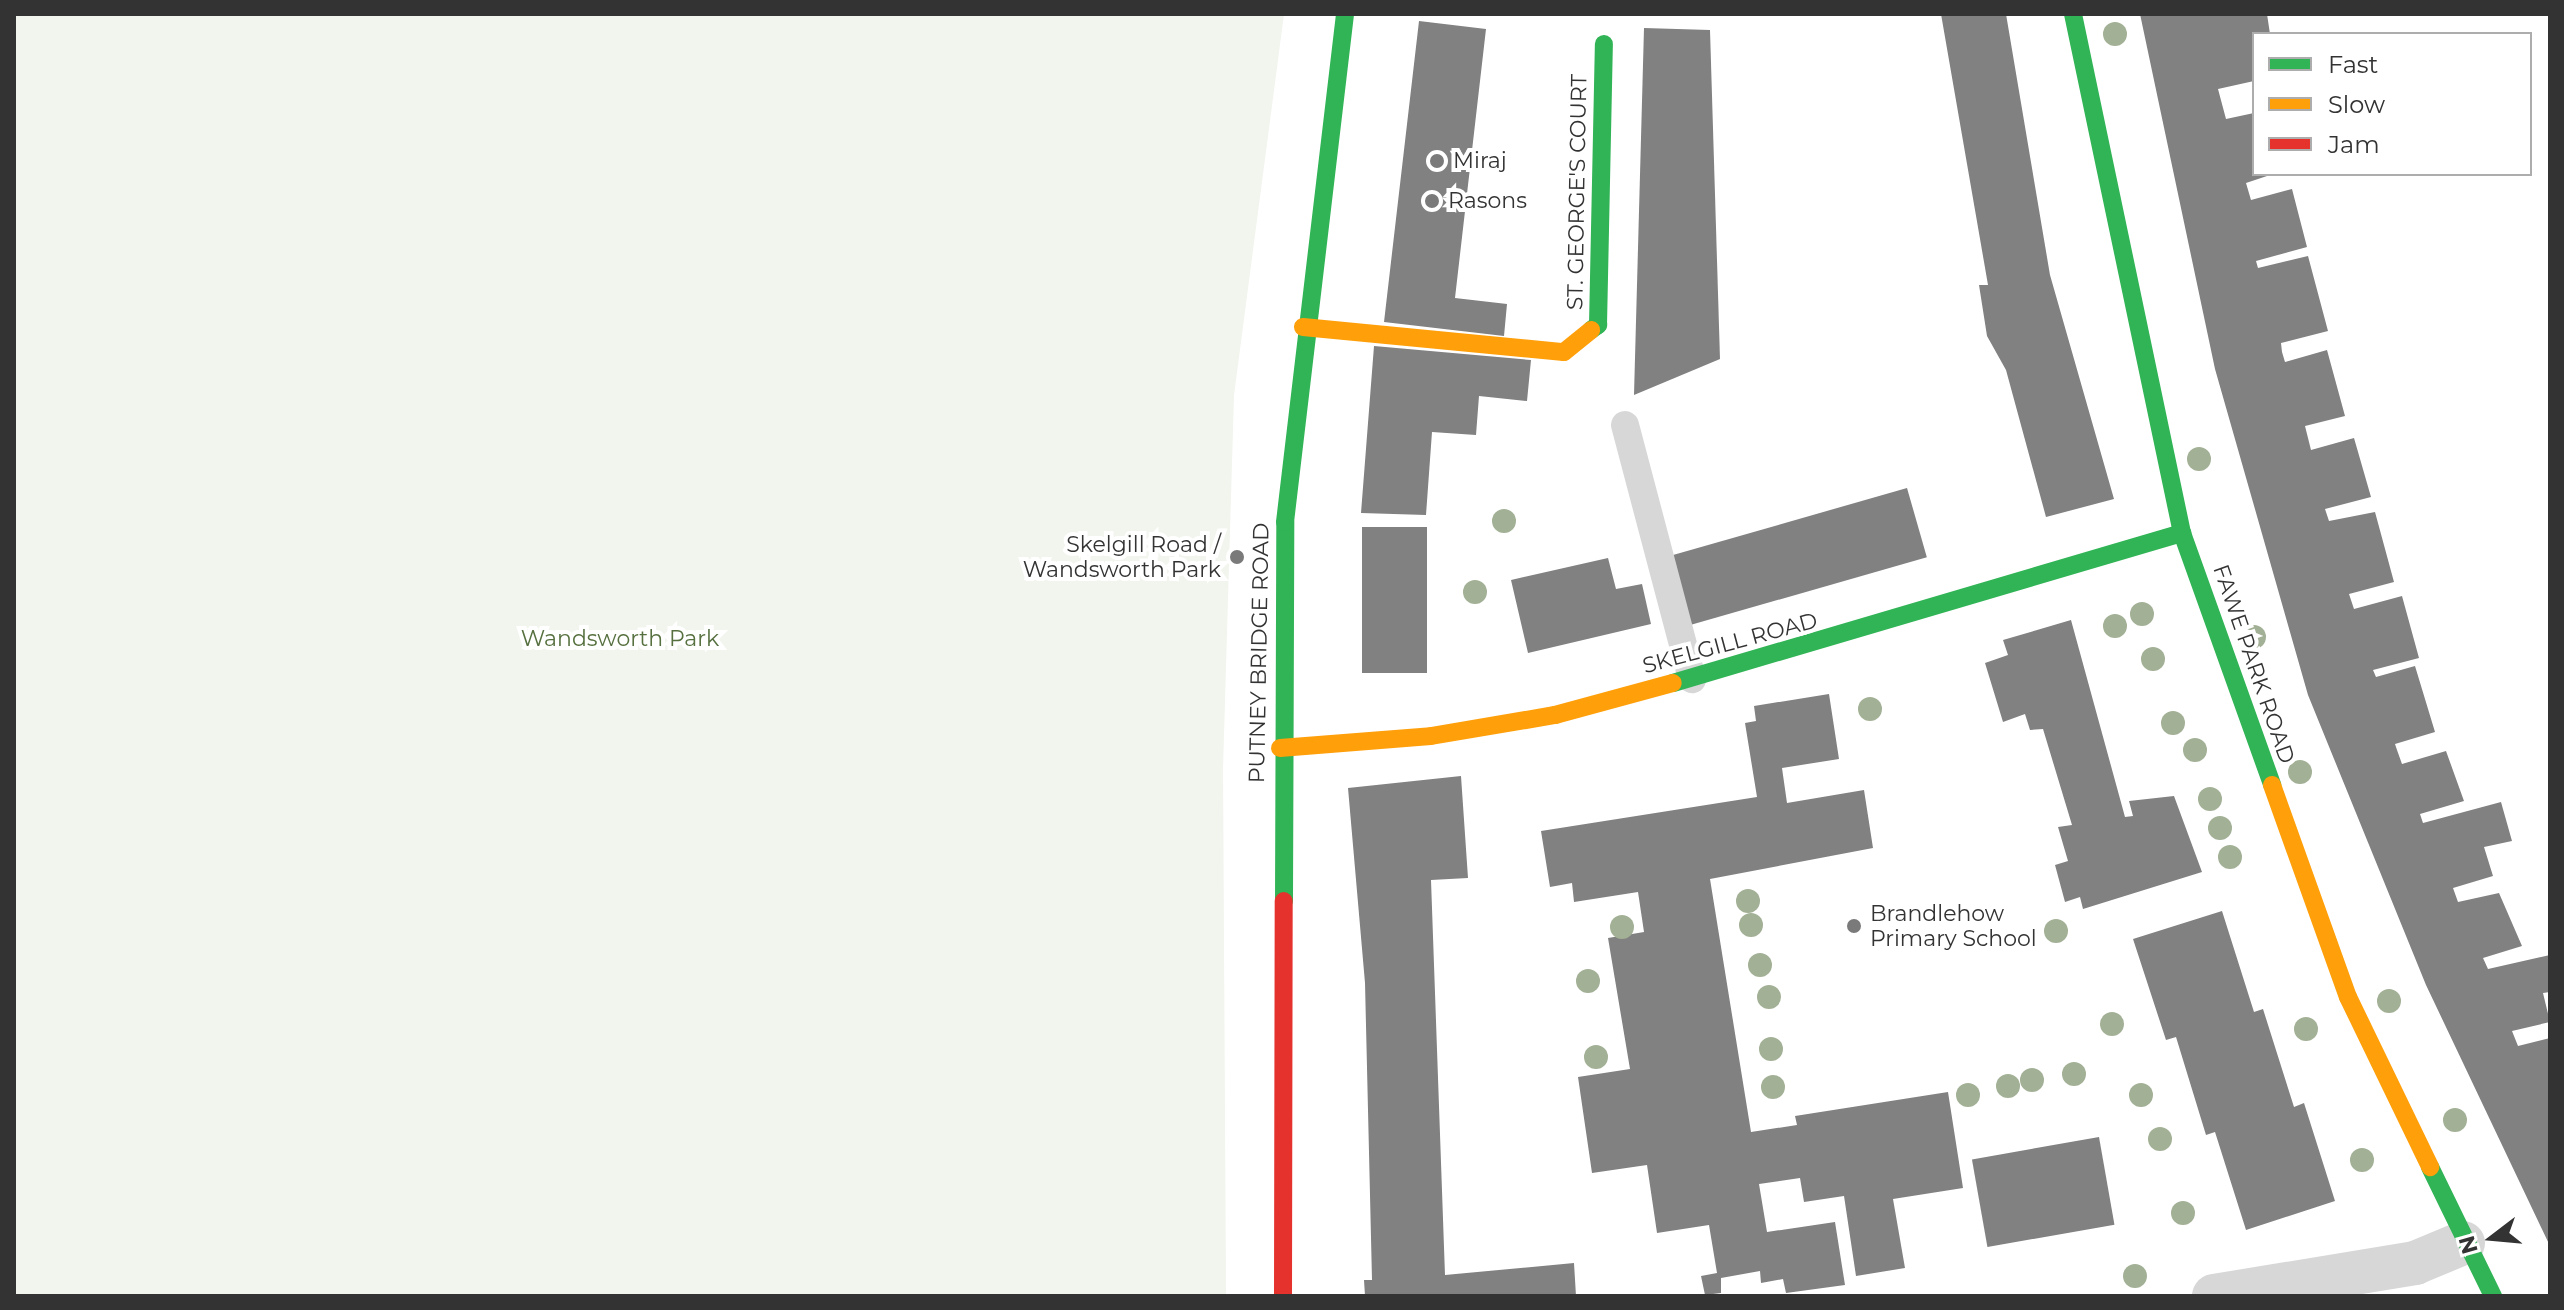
<!DOCTYPE html>
<html>
<head>
<meta charset="utf-8">
<style>
  body { margin:0 }
  #map { position:relative; width:2564px; height:1310px; overflow:hidden; background:#fff; font-family:Montserrat,sans-serif }
  div>[style] { position:absolute }
  .green>* { inset:0; background:#f1f5ed }
  .building>* { inset:0; background:#818181; transform-origin:0 0 }
  .lane>* { height:28px; margin:-14px; padding:0 14px; transform-origin:14px; border-radius:14px; background:#d7d7d7 }
  .street>* { height:44px; margin:-22px; padding:0 22px; transform-origin:22px; border-radius:22px; background:#d7d7d7 }
  .fast>* { height:18px; margin:-9px; padding:0 9px; transform-origin:9px; border-radius:9px; background:#30b455 }
  .slow>* { height:18px; margin:-9px; padding:0 9px; transform-origin:9px; border-radius:9px; background:#ff9f0a }
  .jam>* { height:18px; margin:-9px; padding:0 9px; transform-origin:9px; border-radius:9px; background:#e5322d }
  .trees>* { width:24px; height:24px; margin:-12px; border-radius:50%; background:#a2b095 }
  .dots>* { width:22px; height:22px; translate:-50% -50%; box-sizing:border-box; border:4px solid #fff; border-radius:50% }
  span { translate:-50% -50%; white-space:nowrap; text-align:center; line-height:1.15; -webkit-text-stroke:8px #fff; paint-order:stroke }
  .poi-label { font-size:22px; color:#333 }
  .left { translate:0 -50%; text-align:left }
  .right { translate:-100% -50%; text-align:right }
  .street-label { font-size:22px; color:#333 }
  .park-label { font-size:22px; color:#56703f }
  .frame { position:absolute; inset:0; border:16px solid #333; pointer-events:none }
  .legend { position:absolute; left:2252px; top:32px; width:280px; height:144px; box-sizing:border-box; background:#fff; border:2px solid #adadad; margin:0; padding:10px 14px; list-style:none; font-size:24px; color:#333 }
  .legend li { display:flex; align-items:center; gap:16px; height:40px }
  .legend b { width:40px; border:2px solid #adadad }
  .north { position:absolute; left:2452px; top:1198px; width:80px; height:80px; -webkit-text-stroke:6px #fff; paint-order:stroke; rotate:254deg; font-size:22px; font-weight:700; line-height:32px; text-align:center; color:#333 }
  .north::after { content:''; display:block; margin:auto; width:28px; height:36px; background:#333; clip-path:polygon(50% 0,100% 100%,50% 72%,0 100%) }
</style>
</head>
<body>
<div id="map">
  <div class="green">
    <div style="clip-path:polygon(14px 14px,1284px 14px,1234px 395px,1223px 768px,1226px 1296px,14px 1296px)"></div>
  </div>
  <div class="building">
    <div style="clip-path:polygon(1941px 14px,2006px 14px,2050px 275px,2114px 499px,2046px 517px,2006px 370px,1987px 336px,1979px 285px,1988px 285px)"></div>
    <div style="clip-path:polygon(2140px 14px,2267px 14px,2270px 34px,2254px 34px,2254px 81px,2218px 89px,2226px 119px,2254px 113px,2254px 174px,2273px 174px,2246px 183px,2251px 200px,2292px 189px,2307px 247px,2256px 261px,2258px 268px,2308px 256px,2328px 331px,2281px 343px,2282px 352px,2285px 362px,2327px 350px,2345px 416px,2305px 426px,2311px 450px,2354px 438px,2371px 497px,2325px 509px,2329px 521px,2375px 512px,2394px 582px,2349px 594px,2354px 609px,2402px 596px,2419px 658px,2373px 670px,2376px 677px,2415px 666px,2435px 732px,2395px 744px,2397px 750px,2402px 764px,2446px 751px,2464px 801px,2420px 814px,2423px 823px,2501px 802px,2512px 841px,2484px 847px,2493px 876px,2453px 888px,2458px 902px,2499px 893px,2522px 946px,2483px 958px,2488px 969px,2550px 955px,2550px 992px,2543px 993px,2550px 1022px,2512px 1031px,2518px 1046px,2550px 1038px,2550px 1246px,2426px 985px,2308px 695px,2215px 369px)"></div>
    <div style="clip-path:polygon(1419px 21px,1486px 29px,1455px 298px,1507px 304px,1504px 336px,1384px 322px)"></div>
    <div style="clip-path:polygon(1644px 28px,1710px 30px,1720px 359px,1634px 395px)"></div>
    <div style="clip-path:polygon(1374px 346px,1531px 360px,1527px 401px,1479px 396px,1476px 435px,1432px 432px,1426px 515px,1361px 513px)"></div>
    <div style="left:1907px;top:488px;width:72px;height:247px;rotate:74deg"></div>
    <div style="left:1427px;top:527px;width:146px;height:65px;rotate:90deg"></div>
    <div style="clip-path:polygon(1608px 558px,1616px 589px,1642px 584px,1651px 624px,1528px 653px,1511px 580px)"></div>
    <div style="clip-path:polygon(2071px 620px,2125px 817px,2133px 816px,2129px 801px,2174px 796px,2202px 872px,2083px 909px,2080px 897px,2065px 902px,2055px 865px,2068px 861px,2058px 827px,2072px 825px,2043px 729px,2030px 730px,2025px 714px,2003px 722px,1985px 663px,2008px 655px,2003px 640px)"></div>
    <div style="clip-path:polygon(1829px 694px,1839px 759px,1782px 768px,1787px 803px,1864px 790px,1873px 848px,1710px 879px,1751px 1132px,1797px 1125px,1795px 1116px,1948px 1092px,1963px 1188px,1893px 1199px,1905px 1268px,1856px 1276px,1844px 1196px,1804px 1202px,1800px 1178px,1759px 1184px,1767px 1232px,1835px 1222px,1845px 1285px,1786px 1293px,1783px 1279px,1761px 1283px,1760px 1271px,1721px 1278px,1721px 1293px,1705px 1295px,1701px 1276px,1717px 1273px,1709px 1225px,1657px 1233px,1647px 1165px,1592px 1173px,1578px 1077px,1630px 1069px,1608px 938px,1644px 932px,1638px 892px,1574px 902px,1572px 883px,1550px 887px,1541px 831px,1757px 797px,1745px 723px,1756px 721px,1754px 706px)"></div>
    <div style="clip-path:polygon(1461px 776px,1468px 878px,1431px 880px,1445px 1275px,1574px 1263px,1576px 1296px,1365px 1296px,1364px 1280px,1372px 1280px,1365px 983px,1348px 788px)"></div>
    <div style="clip-path:polygon(2222px 911px,2254px 1012px,2263px 1009px,2294px 1107px,2304px 1103px,2335px 1201px,2246px 1230px,2215px 1132px,2206px 1135px,2176px 1037px,2166px 1040px,2133px 939px)"></div>
    <div style="left:2099px;top:1137px;width:89px;height:129px;rotate:80deg"></div>
  </div>
  <div class="lane">
    <div style="left:1625px;top:425px;width:263px;rotate:75.2deg"></div>
  </div>
  <div class="street">
    <div style="left:2214px;top:1296px;width:204px;rotate:-9.3deg"></div>
    <div style="left:2415px;top:1263px;width:52px;rotate:-22.6deg"></div>
  </div>
  <div class="fast">
    <div style="left:2073px;top:14px;width:530px;rotate:78.14deg"></div>
    <div style="left:2182px;top:533px;width:268px;rotate:70.3deg"></div>
    <div style="left:1591px;top:330px;width:9px;rotate:-36deg"></div>
    <div style="left:1598px;top:325px;width:281px;rotate:-88.8deg"></div>
    <div style="left:1673px;top:683px;width:531px;rotate:-16.42deg"></div>
    <div style="left:1284px;top:901px;width:379px;rotate:-89.8deg"></div>
    <div style="left:1285px;top:522px;width:512px;rotate:-83.26deg"></div>
    <div style="left:2430px;top:1167px;width:144px;rotate:64deg"></div>
  </div>
  <div class="slow">
    <div style="left:1303px;top:327px;width:262px;rotate:5.5deg"></div>
    <div style="left:1564px;top:352px;width:35px;rotate:-39deg"></div>
    <div style="left:1280px;top:748px;width:151px;rotate:-4.5deg"></div>
    <div style="left:1431px;top:736px;width:126px;rotate:-9.6deg"></div>
    <div style="left:1555px;top:715px;width:122px;rotate:-15.2deg"></div>
    <div style="left:2272px;top:785px;width:225px;rotate:70.3deg"></div>
    <div style="left:2348px;top:997px;width:189px;rotate:64.2deg"></div>
  </div>
  <div class="jam">
    <div style="left:1283px;top:1296px;width:395px;rotate:-89.9deg"></div>
  </div>
  <div class="trees">
    <div style="left:2115px;top:34px"></div>
    <div style="left:2199px;top:459px"></div>
    <div style="left:1504px;top:521px"></div>
    <div style="left:1475px;top:592px"></div>
    <div style="left:2142px;top:614px"></div>
    <div style="left:2115px;top:626px"></div>
    <div style="left:2254px;top:637px"></div>
    <div style="left:2153px;top:659px"></div>
    <div style="left:1870px;top:709px"></div>
    <div style="left:2173px;top:723px"></div>
    <div style="left:2195px;top:750px"></div>
    <div style="left:2300px;top:772px"></div>
    <div style="left:2210px;top:799px"></div>
    <div style="left:2220px;top:828px"></div>
    <div style="left:2230px;top:857px"></div>
    <div style="left:1748px;top:901px"></div>
    <div style="left:1751px;top:925px"></div>
    <div style="left:1622px;top:927px"></div>
    <div style="left:2056px;top:931px"></div>
    <div style="left:1760px;top:965px"></div>
    <div style="left:1588px;top:981px"></div>
    <div style="left:1769px;top:997px"></div>
    <div style="left:2389px;top:1001px"></div>
    <div style="left:2112px;top:1024px"></div>
    <div style="left:2306px;top:1029px"></div>
    <div style="left:1771px;top:1049px"></div>
    <div style="left:1596px;top:1057px"></div>
    <div style="left:2074px;top:1074px"></div>
    <div style="left:2032px;top:1080px"></div>
    <div style="left:2008px;top:1086px"></div>
    <div style="left:1773px;top:1087px"></div>
    <div style="left:1968px;top:1095px"></div>
    <div style="left:2141px;top:1095px"></div>
    <div style="left:2455px;top:1120px"></div>
    <div style="left:2160px;top:1139px"></div>
    <div style="left:2362px;top:1160px"></div>
    <div style="left:2183px;top:1213px"></div>
    <div style="left:2135px;top:1276px"></div>
  </div>
  <div class="dots">
    <div style="left:1437px;top:161px;background:#7a7a7a"></div>
    <div style="left:1432px;top:201px;background:#7a7a7a"></div>
    <div style="left:1237px;top:557px;background:#7a7a7a"></div>
    <div style="left:1854px;top:926px;background:#7a7a7a"></div>
  </div>
  <div class="poi-label">
    <span class="left" style="left:1453px;top:161px">Miraj</span>
    <span class="left" style="left:1448px;top:201px">Rasons</span>
    <span class="right" style="left:1221px;top:557px">Skelgill Road /<br>Wandsworth Park</span>
    <span class="left" style="left:1870px;top:926px">Brandlehow<br>Primary School</span>
  </div>
  <div class="street-label">
    <span style="left:1577px;top:192px;rotate:-89deg">ST. GEORGE'S COURT</span>
    <span style="left:1730px;top:643px;rotate:-15deg">SKELGILL ROAD</span>
    <span style="left:1259px;top:653px;rotate:-89deg">PUTNEY BRIDGE ROAD</span>
    <span style="left:2254px;top:664px;rotate:71deg">FAWE PARK ROAD</span>
  </div>
  <div class="park-label">
    <span style="left:620px;top:639px">Wandsworth Park</span>
  </div>
  <div class="frame"></div>
  <ul class="legend">
  <li><b style="height:10px;background:#30b455"></b>Fast</li>
  <li><b style="height:10px;background:#ff9f0a"></b>Slow</li>
  <li><b style="height:10px;background:#e5322d"></b>Jam</li>
  </ul>
  <div class="north">N</div>
</div>
</body>
</html>
